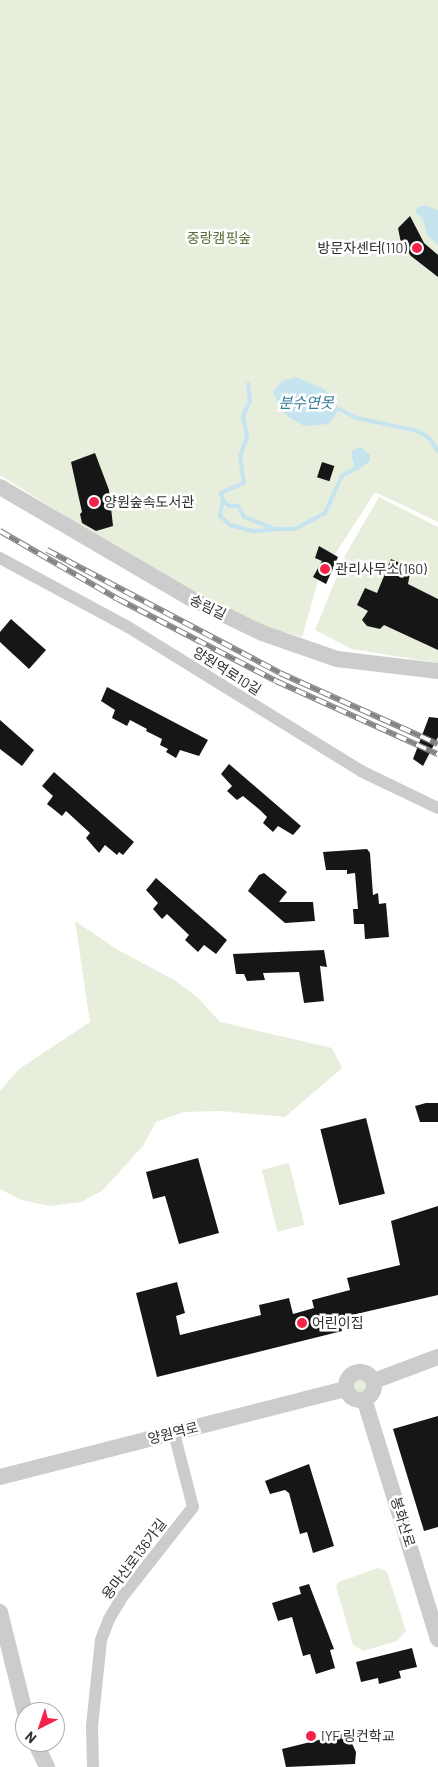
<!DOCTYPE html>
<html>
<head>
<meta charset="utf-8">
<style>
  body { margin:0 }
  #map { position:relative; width:438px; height:1767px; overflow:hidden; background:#fff; font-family:Barlow,"Noto Sans KR",sans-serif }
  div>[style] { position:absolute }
  .green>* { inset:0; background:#e7eedc; transform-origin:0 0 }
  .round { border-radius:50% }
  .water>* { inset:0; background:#c6e4ef }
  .stream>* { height:4px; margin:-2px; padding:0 2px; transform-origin:2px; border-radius:2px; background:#c6e4ef }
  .building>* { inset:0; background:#161616; transform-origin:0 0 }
  .minor>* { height:12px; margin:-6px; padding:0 6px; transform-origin:6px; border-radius:6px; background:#ccc }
  .tertiary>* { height:16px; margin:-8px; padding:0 8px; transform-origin:8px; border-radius:8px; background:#ccc }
  .tertiary>.ring { margin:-8px; padding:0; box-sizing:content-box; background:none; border:16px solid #ccc; border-radius:50% }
  .rail>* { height:5.5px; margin-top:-2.75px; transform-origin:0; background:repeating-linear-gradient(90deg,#fff 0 11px,#848484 0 22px); box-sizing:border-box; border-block:1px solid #848484 }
  .dots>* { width:14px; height:14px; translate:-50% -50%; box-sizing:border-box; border:2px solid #fff; border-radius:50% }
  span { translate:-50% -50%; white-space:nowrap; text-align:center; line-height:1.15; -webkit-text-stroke:5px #fff; paint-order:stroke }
  .park-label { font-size:14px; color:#586f38 }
  .poi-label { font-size:14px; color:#2f2f2f }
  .right { translate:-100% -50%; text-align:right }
  .left { translate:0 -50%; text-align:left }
  .street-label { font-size:14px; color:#2f2f2f }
  .water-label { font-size:15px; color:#357d99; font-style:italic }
  .north { position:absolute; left:15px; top:1702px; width:50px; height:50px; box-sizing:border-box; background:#fff; border:1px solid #acacac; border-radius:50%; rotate:221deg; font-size:14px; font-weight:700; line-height:20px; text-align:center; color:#2f2f2f }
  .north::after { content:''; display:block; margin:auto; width:18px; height:22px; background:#f52249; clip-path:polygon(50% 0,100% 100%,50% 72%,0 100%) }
</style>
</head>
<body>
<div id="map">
  <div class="green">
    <div style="clip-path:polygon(0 0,438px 0,438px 522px,375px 492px,318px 581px,302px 637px,266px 628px,218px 604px,127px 555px,0 475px)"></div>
    <div style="clip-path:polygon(379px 497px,438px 527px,438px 663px,352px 649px,315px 630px,346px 554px)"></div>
    <div style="clip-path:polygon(75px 921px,118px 950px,176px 981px,198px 998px,220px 1022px,332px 1048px,342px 1068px,285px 1117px,221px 1111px,184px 1112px,156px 1122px,143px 1146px,102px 1191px,81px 1202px,50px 1206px,21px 1200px,0 1189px,0 1091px,19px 1069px,90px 1022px)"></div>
    <div style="left:289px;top:1163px;width:64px;height:28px;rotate:76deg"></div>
    <div class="round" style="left:351px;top:1377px;width:18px;height:18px"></div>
    <div style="clip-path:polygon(378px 1568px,387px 1572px,406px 1631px,397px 1641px,363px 1651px,353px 1645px,336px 1586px,339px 1582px)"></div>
  </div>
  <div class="water">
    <div style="clip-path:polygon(425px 205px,438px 210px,438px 245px,428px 236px,422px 218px,416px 213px,417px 208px)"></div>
    <div style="clip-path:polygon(296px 377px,324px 389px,330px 396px,339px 409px,329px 424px,304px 426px,287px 416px,280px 408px,273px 392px,282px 381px)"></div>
    <div style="clip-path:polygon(361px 447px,370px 455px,370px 461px,356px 471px,351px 455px,353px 450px)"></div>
  </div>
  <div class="stream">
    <div style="left:248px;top:384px;width:17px;rotate:83deg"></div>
    <div style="left:250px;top:401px;width:17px;rotate:115deg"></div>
    <div style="left:243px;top:416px;width:21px;rotate:79deg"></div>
    <div style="left:247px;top:437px;width:20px;rotate:110deg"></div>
    <div style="left:240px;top:456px;width:27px;rotate:82deg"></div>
    <div style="left:244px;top:483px;width:25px;rotate:157deg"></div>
    <div style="left:221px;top:493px;width:7px;rotate:74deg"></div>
    <div style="left:223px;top:500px;width:8px;rotate:45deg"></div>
    <div style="left:229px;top:506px;width:9px"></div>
    <div style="left:238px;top:506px;width:13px;rotate:61deg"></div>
    <div style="left:244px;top:517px;width:33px;rotate:21deg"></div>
    <div style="left:275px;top:529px;width:20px"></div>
    <div style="left:295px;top:529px;width:34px;rotate:-28deg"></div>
    <div style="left:325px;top:513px;width:41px;rotate:-65.3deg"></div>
    <div style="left:342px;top:476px;width:20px;rotate:-30deg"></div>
    <div style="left:339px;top:409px;width:20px;rotate:27deg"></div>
    <div style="left:357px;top:418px;width:61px;rotate:12.2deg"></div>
    <div style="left:417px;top:431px;width:14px;rotate:30deg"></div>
    <div style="left:429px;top:438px;width:16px;rotate:55deg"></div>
    <div style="left:223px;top:500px;width:16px;rotate:101deg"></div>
    <div style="left:220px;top:516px;width:13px;rotate:42deg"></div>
    <div style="left:230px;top:525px;width:23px;rotate:15deg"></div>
    <div style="left:252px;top:531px;width:22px;rotate:-3deg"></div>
  </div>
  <div class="building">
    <div style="clip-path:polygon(410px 216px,424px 243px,438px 255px,438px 277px,411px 256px,401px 243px,398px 228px)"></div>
    <div style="clip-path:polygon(95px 453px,109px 490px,113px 526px,96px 531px,82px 523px,80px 514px,82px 512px,71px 462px)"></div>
    <div style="left:322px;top:462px;width:13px;height:16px;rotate:18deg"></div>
    <div style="clip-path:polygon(319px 546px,338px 557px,326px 584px,313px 577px,322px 561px,315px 558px)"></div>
    <div style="clip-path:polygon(391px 559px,411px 568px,408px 584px,438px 599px,438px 650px,384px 625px,380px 629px,367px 626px,362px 620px,368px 611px,357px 605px,365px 588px,377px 593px)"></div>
    <div style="clip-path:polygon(11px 619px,46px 650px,29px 669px,0 642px,0 632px)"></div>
    <div style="clip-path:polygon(107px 687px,208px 740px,199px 756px,180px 750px,176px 758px,166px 752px,168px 749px,160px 745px,162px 739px,146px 731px,147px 729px,130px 720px,127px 726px,112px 718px,115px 710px,101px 701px)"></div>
    <div style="clip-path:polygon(429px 717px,438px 718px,438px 737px,423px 766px,413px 759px)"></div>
    <div style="clip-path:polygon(0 720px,34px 750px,22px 766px,0 749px)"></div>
    <div style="clip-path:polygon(229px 764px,301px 826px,293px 835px,278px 826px,273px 832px,263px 823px,267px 817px,260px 810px,243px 796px,237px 800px,227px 791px,232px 786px,221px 774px)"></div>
    <div style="clip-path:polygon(54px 772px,134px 842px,123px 855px,119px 852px,117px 855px,105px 845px,99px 853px,86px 838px,90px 833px,66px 811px,62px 816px,47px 804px,53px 796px,42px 786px)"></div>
    <div style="clip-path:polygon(367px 849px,370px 853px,373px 895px,378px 893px,379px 904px,386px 903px,389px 937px,365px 939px,364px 924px,354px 924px,353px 909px,358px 909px,355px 873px,347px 874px,347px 870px,326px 870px,323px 852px)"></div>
    <div style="clip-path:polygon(264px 873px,287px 892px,279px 902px,313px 902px,315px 921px,285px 923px,248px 891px,259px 875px)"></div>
    <div style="clip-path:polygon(156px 878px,227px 940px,216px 954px,204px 945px,198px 952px,185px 940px,189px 935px,167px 914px,162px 919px,153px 909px,158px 903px,146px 890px)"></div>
    <div style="clip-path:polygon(324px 950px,327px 967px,320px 966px,324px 1001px,304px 1003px,299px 972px,263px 973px,265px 980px,247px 981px,244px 974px,236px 974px,233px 954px)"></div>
    <div style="clip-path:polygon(426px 1103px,438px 1103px,438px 1122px,420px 1122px,415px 1106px)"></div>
    <div style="left:366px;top:1118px;width:78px;height:47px;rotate:76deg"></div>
    <div style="clip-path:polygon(198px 1158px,219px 1233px,179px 1244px,165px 1196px,153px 1199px,146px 1172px)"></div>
    <div style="clip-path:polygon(438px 1206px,438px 1295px,339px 1318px,342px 1331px,157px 1377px,136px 1293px,177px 1282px,185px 1313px,176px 1316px,180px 1335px,261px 1315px,259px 1305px,289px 1298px,293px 1314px,314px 1308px,312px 1300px,350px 1290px,347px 1278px,400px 1265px,391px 1221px)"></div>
    <div style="clip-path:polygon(438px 1416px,438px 1527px,424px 1531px,393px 1429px)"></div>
    <div style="clip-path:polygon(309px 1464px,334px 1546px,313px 1553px,307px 1532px,300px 1534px,289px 1493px,285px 1490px,270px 1494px,265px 1481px)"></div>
    <div style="clip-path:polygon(309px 1584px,334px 1649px,330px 1650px,335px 1668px,316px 1674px,310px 1654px,303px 1656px,292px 1617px,278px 1621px,272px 1603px,301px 1594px,299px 1587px)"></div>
    <div style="clip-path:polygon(412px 1648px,417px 1667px,399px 1671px,401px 1678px,379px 1684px,378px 1678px,361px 1682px,356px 1662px)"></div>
    <div style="clip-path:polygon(347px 1733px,356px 1752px,355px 1764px,286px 1767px,282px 1749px)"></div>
  </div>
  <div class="minor">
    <div style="left:0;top:558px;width:145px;rotate:28.3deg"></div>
    <div style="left:128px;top:627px;width:274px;rotate:31.7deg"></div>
    <div style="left:361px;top:771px;width:85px;rotate:25.7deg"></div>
    <div style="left:93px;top:1767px;width:41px;rotate:-91.4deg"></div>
    <div style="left:92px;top:1726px;width:86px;rotate:-84deg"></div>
    <div style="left:101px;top:1640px;width:22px;rotate:-69deg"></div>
    <div style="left:109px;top:1619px;width:27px;rotate:-59deg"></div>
    <div style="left:123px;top:1596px;width:113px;rotate:-51.8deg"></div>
    <div style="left:193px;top:1507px;width:76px;rotate:-104.4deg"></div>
  </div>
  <div class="tertiary">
    <div style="left:0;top:487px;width:222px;rotate:30.3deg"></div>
    <div style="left:192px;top:599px;width:78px;rotate:25.9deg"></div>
    <div style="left:262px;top:633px;width:79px;rotate:19.1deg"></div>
    <div style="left:337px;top:659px;width:102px;rotate:6.8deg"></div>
    <div class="ring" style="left:346px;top:1372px;width:12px;height:12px"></div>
    <div style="left:374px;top:1381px;width:68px;rotate:-20.6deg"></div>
    <div style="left:366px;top:1405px;width:245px;rotate:72.9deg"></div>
    <div style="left:0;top:1477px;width:357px;rotate:-14.3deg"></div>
    <div style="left:0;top:1612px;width:103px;rotate:76deg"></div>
    <div style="left:35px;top:1742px;width:28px;rotate:64deg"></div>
  </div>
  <div class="rail">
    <div style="left:0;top:531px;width:136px;rotate:30deg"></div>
    <div style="left:118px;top:599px;width:178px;rotate:27.4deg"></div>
    <div style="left:276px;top:681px;width:178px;rotate:24.3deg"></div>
    <div style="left:47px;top:550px;width:263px;rotate:27.8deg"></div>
    <div style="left:280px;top:673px;width:173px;rotate:24.2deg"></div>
  </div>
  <div class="dots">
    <div style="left:417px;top:248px;background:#f52249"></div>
    <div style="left:94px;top:502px;background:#f52249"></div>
    <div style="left:325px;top:569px;background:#f52249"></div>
    <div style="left:302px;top:1323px;background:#f52249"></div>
    <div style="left:311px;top:1736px;background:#f52249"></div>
  </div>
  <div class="park-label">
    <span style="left:219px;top:238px">중랑캠핑숲</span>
  </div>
  <div class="poi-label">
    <span class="right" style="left:407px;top:248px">방문자센터(110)</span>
    <span class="left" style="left:104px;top:502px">양원숲속도서관</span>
    <span class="left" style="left:335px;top:569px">관리사무소(160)</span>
    <span class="left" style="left:312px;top:1323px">어린이집</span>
    <span class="left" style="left:321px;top:1736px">IYF 링컨학교</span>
  </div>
  <div class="street-label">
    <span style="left:208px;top:607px;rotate:26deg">송림길</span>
    <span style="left:227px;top:671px;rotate:32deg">양원역로10길</span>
    <span style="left:173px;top:1433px;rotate:-14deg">양원역로</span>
    <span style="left:403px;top:1522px;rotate:73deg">봉화산로</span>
    <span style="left:134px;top:1559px;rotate:-53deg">용마산로136가길</span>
  </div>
  <div class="water-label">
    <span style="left:306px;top:403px">분수연못</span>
  </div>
  <div class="north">N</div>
</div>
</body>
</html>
